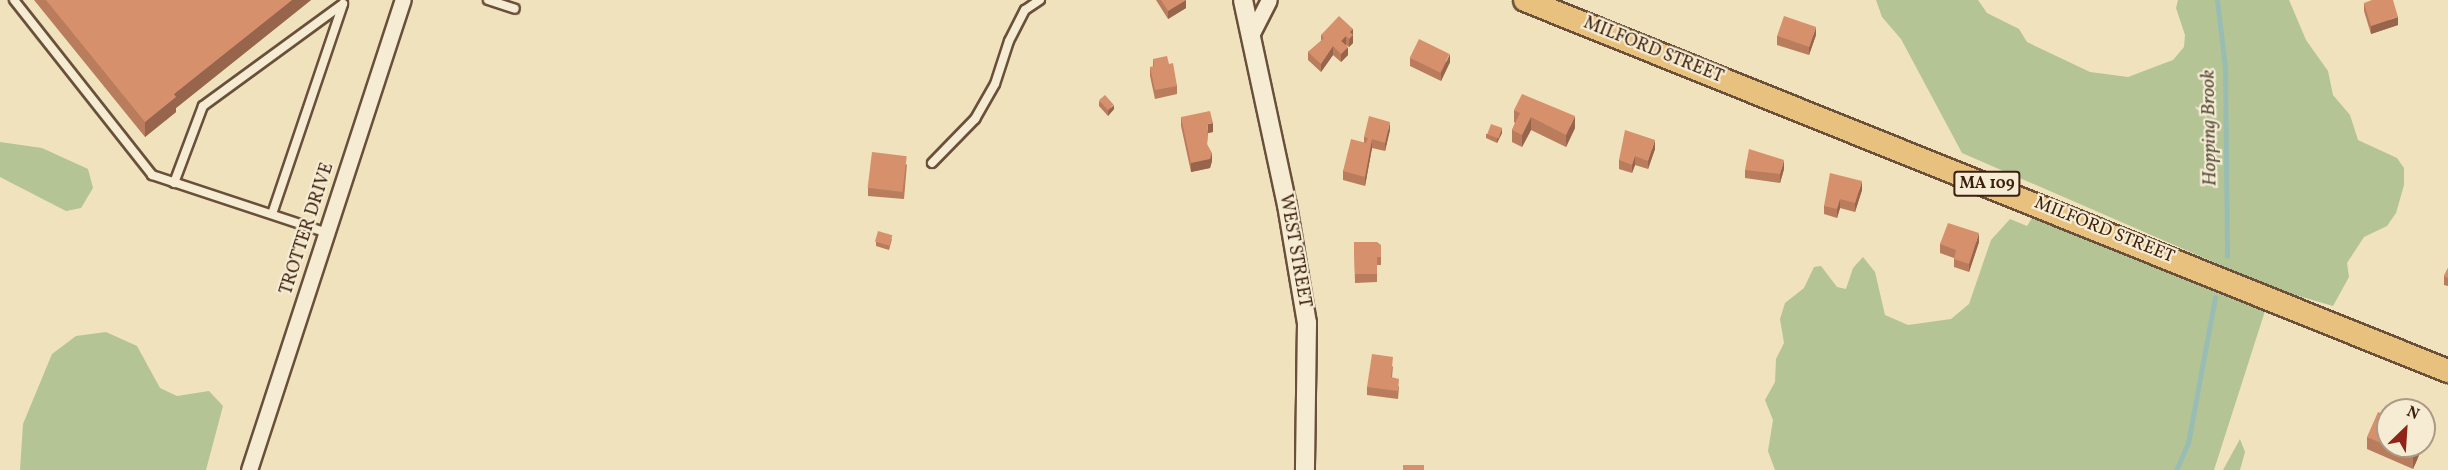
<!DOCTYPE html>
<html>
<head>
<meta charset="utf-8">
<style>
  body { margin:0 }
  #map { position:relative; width:2448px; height:470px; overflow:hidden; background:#efe2bc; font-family:Vollkorn,serif }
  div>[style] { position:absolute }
  .green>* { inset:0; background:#b4c495 }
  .stream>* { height:5px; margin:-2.5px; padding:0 2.5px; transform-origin:2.5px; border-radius:2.5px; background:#9abdb3 }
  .roads { filter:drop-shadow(2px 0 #6a503a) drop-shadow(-2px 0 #6a503a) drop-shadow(0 2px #6a503a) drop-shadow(0 -2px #6a503a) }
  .service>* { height:8px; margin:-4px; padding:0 4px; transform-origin:4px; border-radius:4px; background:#f5ecd3 }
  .minor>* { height:15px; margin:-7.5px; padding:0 7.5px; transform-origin:7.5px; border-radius:7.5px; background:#f5ecd3 }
  .tertiary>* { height:18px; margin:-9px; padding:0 9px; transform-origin:9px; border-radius:9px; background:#f5ecd3 }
  .primary>* { height:22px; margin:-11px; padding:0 11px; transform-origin:11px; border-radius:11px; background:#e8c17e }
  .wall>* { inset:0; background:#b97c5d }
  .shaded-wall>* { inset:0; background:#96654c }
  .building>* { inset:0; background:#d7906c; transform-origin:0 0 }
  span { translate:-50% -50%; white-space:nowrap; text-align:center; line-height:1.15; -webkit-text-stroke:4.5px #f5ecd3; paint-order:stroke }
  .shield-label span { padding:2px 4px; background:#f5ecd3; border:2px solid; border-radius:4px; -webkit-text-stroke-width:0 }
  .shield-label { font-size:16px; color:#3d1f0e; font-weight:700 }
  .street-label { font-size:18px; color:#3d1f0e }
  .water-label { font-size:20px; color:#594e40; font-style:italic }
  .north { position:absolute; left:2376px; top:398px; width:60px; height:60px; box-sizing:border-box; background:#f5ecd3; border:2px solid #ab9a84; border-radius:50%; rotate:25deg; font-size:16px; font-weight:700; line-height:24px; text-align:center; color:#3d1f0e }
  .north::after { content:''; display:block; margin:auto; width:21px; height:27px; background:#8f2418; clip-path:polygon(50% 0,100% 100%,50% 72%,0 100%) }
</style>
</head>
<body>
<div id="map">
  <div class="green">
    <div style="clip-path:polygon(1876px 0,1978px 0,1987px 13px,2019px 29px,2027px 42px,2090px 72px,2128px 77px,2173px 60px,2184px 47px,2185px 35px,2176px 8px,2178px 0,2289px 0,2306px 40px,2328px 71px,2333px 95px,2350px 115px,2358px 140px,2397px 158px,2404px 168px,2404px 185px,2396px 213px,2387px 226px,2364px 237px,2347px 263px,2349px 277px,2333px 306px,2278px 290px,1962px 153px,1901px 39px,1882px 17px)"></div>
    <div style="clip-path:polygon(0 142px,42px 148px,88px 169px,93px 188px,81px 208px,66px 211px,0 177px)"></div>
    <div style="clip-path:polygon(2034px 215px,2265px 311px,2214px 470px,1775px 470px,1768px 451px,1773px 420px,1765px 400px,1775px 382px,1776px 359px,1784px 343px,1780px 319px,1785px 303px,1804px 288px,1814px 267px,1821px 266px,1837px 287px,1846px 289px,1853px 268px,1863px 257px,1875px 272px,1885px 315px,1908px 325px,1951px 319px,1969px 304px,1991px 240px,2010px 219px,2027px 226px)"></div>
    <div style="clip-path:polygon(106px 332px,137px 346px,160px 388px,177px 396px,209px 391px,223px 406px,206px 470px,20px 470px,23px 424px,52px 354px,76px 336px)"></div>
    <div style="clip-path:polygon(2240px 439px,2245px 452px,2240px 470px,2223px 470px)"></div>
  </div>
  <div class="stream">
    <div style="left:2217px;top:0;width:67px;rotate:83.2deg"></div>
    <div style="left:2225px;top:67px;width:189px;rotate:89.4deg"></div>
    <div style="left:2176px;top:470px;width:30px;rotate:-66deg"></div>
    <div style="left:2188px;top:443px;width:148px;rotate:-79.5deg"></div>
  </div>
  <div class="roads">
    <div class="service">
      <div style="left:14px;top:0;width:223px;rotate:51.7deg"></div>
      <div style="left:152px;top:175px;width:184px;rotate:18.3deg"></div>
      <div style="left:488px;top:0;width:28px;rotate:18deg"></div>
      <div style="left:932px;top:163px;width:62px;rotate:-45.7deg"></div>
      <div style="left:975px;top:119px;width:40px;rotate:-60.3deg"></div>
      <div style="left:995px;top:84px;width:45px;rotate:-72deg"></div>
      <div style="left:1009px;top:41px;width:35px;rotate:-63deg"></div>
      <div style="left:1025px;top:10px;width:18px;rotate:-34deg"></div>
      <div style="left:174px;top:183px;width:82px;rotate:-69.4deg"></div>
      <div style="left:203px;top:106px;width:173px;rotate:-36.1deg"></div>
      <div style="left:272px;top:214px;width:222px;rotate:-71.3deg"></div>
    </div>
    <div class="minor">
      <div style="left:1251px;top:35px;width:39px;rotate:-63deg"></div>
      <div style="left:249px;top:470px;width:495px;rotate:-71.9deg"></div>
    </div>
    <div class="tertiary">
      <div style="left:1243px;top:0;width:210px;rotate:77.9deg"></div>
      <div style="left:1287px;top:205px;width:120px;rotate:80.4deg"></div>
      <div style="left:1307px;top:323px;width:147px;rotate:90.8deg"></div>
    </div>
    <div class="primary">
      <div style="left:1525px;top:0;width:995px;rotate:21.9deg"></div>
    </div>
  </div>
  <div class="wall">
    <div style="clip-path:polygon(34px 0,311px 0,176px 108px,176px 112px,145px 137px)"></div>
    <div style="clip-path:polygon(1156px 0,1186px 0,1186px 8px,1168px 19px)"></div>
    <div style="clip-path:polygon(2364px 3px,2398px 25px,2371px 34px,2364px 11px)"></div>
    <div style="clip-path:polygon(1353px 29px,1353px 43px,1349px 47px,1346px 45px,1348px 55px,1341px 62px,1333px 55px,1321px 72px,1308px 60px,1308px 52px,1321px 41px,1321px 35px)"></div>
    <div style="clip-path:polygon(1816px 35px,1809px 55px,1777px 45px,1777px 36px)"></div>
    <div style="clip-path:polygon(1410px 58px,1450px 62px,1441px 81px,1410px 66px)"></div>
    <div style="clip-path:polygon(1153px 59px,1169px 64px,1177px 86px,1177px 94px,1155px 99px,1150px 76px,1150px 67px,1153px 67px)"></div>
    <div style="clip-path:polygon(1099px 101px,1114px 109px,1108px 116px,1099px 106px)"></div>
    <div style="clip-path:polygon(1514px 110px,1575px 128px,1566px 147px,1531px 130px,1522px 147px,1512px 142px,1512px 130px,1515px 123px,1514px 122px)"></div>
    <div style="clip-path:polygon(1181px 117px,1213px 132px,1208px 133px,1207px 145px,1212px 161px,1210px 168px,1191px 172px,1181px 126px)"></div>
    <div style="clip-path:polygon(1390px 130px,1385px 151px,1372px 148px,1365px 186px,1343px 180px,1343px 171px,1364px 142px,1364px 137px)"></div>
    <div style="clip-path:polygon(1502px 133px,1497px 143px,1486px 138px,1486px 134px)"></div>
    <div style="clip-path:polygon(1655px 149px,1648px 169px,1635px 165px,1632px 173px,1619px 169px,1619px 160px)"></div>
    <div style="clip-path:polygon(907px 164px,904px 199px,868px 196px,868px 188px)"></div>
    <div style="clip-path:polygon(1784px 169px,1780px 183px,1745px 178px,1745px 170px)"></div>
    <div style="clip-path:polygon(1862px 190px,1855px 212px,1840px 208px,1837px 218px,1824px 214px,1824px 206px)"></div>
    <div style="clip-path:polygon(892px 239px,889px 250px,876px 246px,876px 242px)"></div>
    <div style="clip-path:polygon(1354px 242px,1381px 245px,1381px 265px,1377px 265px,1377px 282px,1355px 283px)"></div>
    <div style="clip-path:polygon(1979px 242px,1969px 272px,1954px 267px,1954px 258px,1940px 253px,1940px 244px)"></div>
    <div style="clip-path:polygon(2448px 268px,2448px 286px,2444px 285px,2444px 276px)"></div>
    <div style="clip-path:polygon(1393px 366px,1392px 378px,1399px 387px,1398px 399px,1367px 395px,1367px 387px)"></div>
    <div style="clip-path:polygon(2367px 437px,2423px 446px,2413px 469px,2367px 449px)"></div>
  </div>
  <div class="shaded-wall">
    <div style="clip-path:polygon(292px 0,311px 0,176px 108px,176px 112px,145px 137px,145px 122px,174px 94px)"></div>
    <div style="clip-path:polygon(1186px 0,1186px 8px,1168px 19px,1168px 11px)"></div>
    <div style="clip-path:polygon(2398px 17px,2398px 25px,2371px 34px,2371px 26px)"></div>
    <div style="clip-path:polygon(1816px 27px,1816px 35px,1809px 55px,1809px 47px)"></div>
    <div style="clip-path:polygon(1353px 29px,1353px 43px,1349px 47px,1350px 32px)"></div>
    <div style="clip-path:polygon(1346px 36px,1346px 45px,1341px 41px)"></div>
    <div style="clip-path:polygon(1333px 46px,1333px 55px,1321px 72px,1321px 64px)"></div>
    <div style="clip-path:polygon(1348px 47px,1348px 55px,1341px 62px,1341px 54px)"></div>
    <div style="clip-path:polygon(1450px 54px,1450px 62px,1441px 81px,1441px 73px)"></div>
    <div style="clip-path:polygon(1114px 105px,1114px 109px,1108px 116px,1108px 111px)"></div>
    <div style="clip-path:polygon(1575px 116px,1575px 128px,1566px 147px,1566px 135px)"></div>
    <div style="clip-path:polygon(1531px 117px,1531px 130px,1522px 147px,1522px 135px)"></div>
    <div style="clip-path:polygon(1390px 122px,1390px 130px,1385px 151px,1385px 143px)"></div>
    <div style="clip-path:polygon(1213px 123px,1213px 132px,1208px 133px,1208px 124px)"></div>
    <div style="clip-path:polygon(1502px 128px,1502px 133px,1497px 143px,1497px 139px)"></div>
    <div style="clip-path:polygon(1372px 139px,1372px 148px,1365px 186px,1365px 177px)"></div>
    <div style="clip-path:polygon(1655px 140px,1655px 149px,1648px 169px,1648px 161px)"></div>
    <div style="clip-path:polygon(1212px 153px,1212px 161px,1210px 168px,1191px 172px,1191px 163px)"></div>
    <div style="clip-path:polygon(1635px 156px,1635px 165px,1632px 173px,1632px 165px)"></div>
    <div style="clip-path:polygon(1784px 160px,1784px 169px,1780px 183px,1780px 174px)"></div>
    <div style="clip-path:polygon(1862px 181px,1862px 190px,1855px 212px,1855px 203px)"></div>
    <div style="clip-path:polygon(1840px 199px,1840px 208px,1837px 218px,1837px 209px)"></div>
    <div style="clip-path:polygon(1979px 233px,1979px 242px,1969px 272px,1969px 264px)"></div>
    <div style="clip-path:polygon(2418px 446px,2423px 446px,2413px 469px,2413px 457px)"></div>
  </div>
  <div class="building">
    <div style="clip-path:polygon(46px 0,292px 0,174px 94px,176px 97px,145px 122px)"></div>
    <div style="clip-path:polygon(1161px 0,1186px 0,1168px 11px)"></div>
    <div style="clip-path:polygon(2372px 0,2393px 0,2398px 17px,2371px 26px,2364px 3px)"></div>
    <div style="clip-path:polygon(1339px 16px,1353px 29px,1350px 32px,1353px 35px,1349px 39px,1346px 36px,1341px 41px,1348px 47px,1341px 54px,1333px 46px,1321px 64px,1308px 52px,1324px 38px,1321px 35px)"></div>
    <div style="left:1784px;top:16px;width:34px;height:21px;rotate:19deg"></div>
    <div style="left:1419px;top:39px;width:34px;height:21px;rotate:26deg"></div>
    <div style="clip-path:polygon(1167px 56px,1169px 64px,1173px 63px,1177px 86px,1155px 90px,1150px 67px,1154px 66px,1153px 59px)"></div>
    <div style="clip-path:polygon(1522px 94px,1575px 116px,1566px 135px,1531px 117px,1522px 135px,1512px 130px,1520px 113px,1514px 110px)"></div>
    <div style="left:1105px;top:95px;width:13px;height:8px;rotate:48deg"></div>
    <div style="clip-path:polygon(1210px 111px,1213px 123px,1208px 124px,1207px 144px,1212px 153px,1210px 159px,1191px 163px,1181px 117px)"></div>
    <div style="clip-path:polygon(1369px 116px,1390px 122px,1385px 143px,1372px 139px,1365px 177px,1343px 171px,1351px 139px,1366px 143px,1368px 138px,1364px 137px)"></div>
    <div style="left:1491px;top:124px;width:12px;height:11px;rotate:20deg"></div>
    <div style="clip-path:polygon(1625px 130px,1655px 140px,1648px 161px,1635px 156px,1632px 165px,1619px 160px)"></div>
    <div style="clip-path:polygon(1749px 149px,1784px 160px,1780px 174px,1745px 170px)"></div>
    <div style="left:872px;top:152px;width:35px;height:36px;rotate:7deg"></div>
    <div style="clip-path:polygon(1830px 173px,1862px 181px,1855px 203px,1840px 199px,1837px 209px,1824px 206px)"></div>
    <div style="clip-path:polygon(1948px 223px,1979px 233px,1969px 264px,1954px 259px,1956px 250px,1940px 244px)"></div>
    <div style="left:878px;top:231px;width:15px;height:11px;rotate:16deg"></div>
    <div style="clip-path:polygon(1354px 242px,1377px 242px,1381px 245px,1381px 257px,1377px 257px,1377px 274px,1355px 274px)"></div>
    <div style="clip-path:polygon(2448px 268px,2448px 278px,2444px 276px)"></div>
    <div style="clip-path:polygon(1372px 354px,1393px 357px,1391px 377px,1399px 379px,1398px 391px,1367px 387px)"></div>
    <div style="clip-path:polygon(2378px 412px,2388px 416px,2388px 446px,2367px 437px)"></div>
    <div style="clip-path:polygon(2388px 446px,2418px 446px,2413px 457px)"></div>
    <div style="left:1403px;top:465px;width:21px;height:5px"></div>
  </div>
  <div class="shield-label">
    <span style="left:1987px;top:184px">MA 109</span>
  </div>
  <div class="street-label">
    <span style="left:1653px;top:51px;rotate:22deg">MILFORD STREET</span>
    <span style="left:308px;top:229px;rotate:-72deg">TROTTER DRIVE</span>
    <span style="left:2104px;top:231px;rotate:22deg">MILFORD STREET</span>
    <span style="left:1294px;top:251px;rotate:80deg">WEST STREET</span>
  </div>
  <div class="water-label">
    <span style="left:2210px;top:128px;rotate:-91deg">Hopping Brook</span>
  </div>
  <div class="north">N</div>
</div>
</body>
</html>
